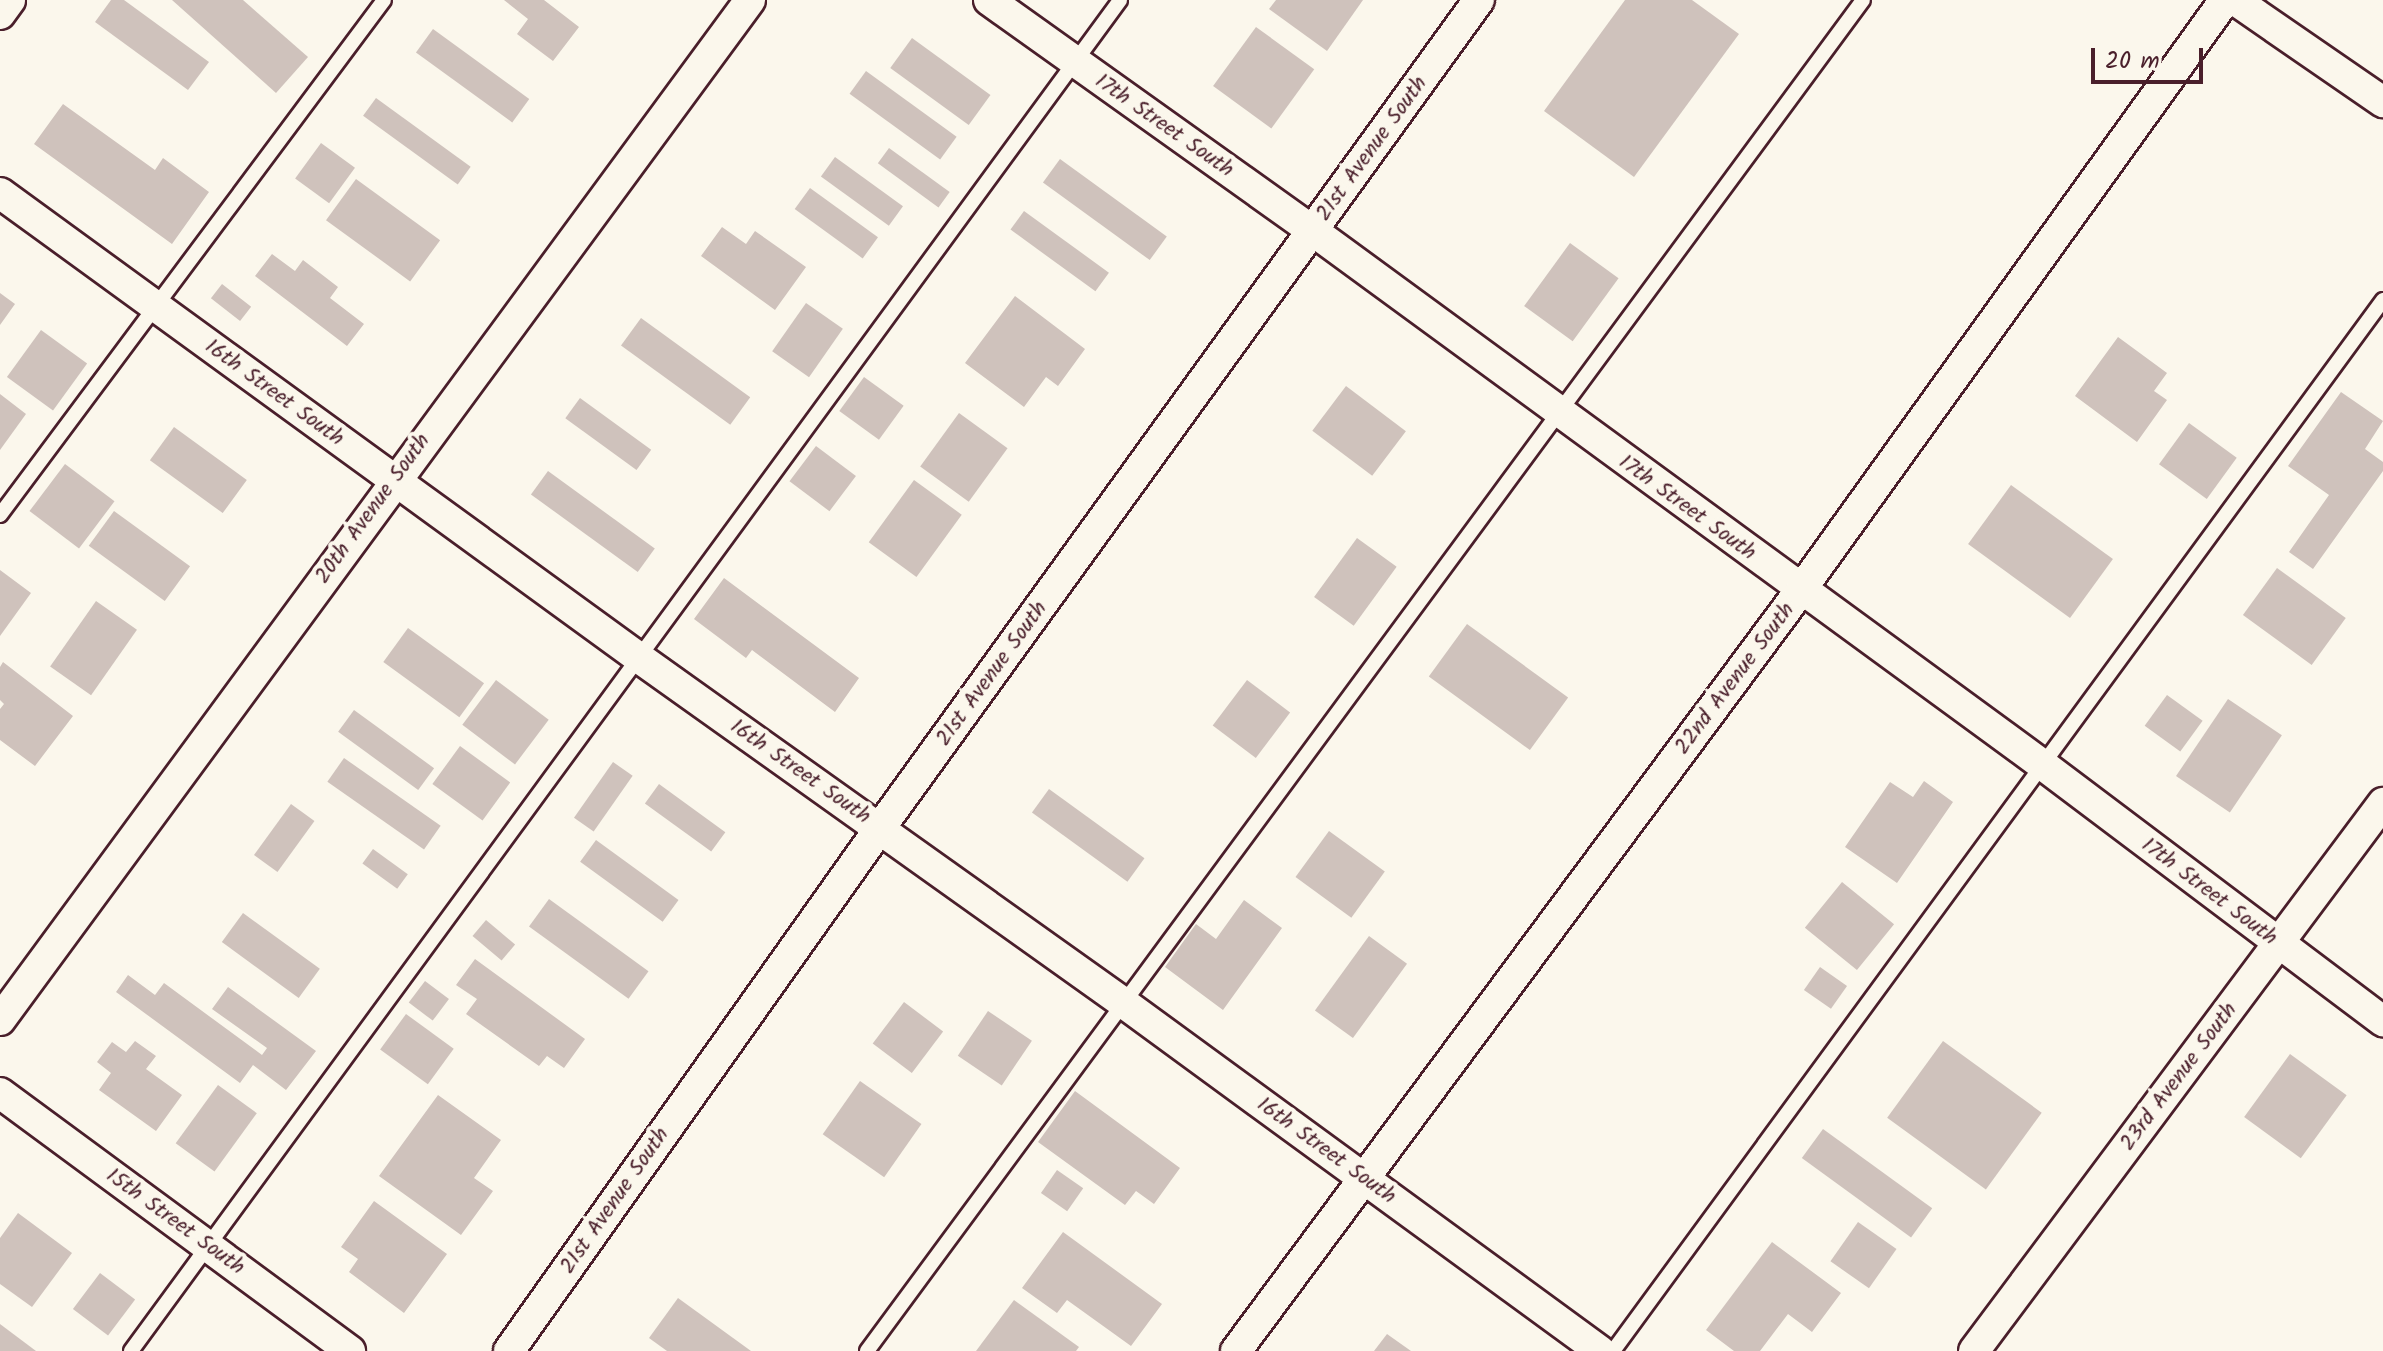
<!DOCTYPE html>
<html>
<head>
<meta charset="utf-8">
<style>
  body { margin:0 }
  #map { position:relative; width:2383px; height:1351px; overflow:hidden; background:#fbf7ec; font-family:Kalam,sans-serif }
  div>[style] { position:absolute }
  .building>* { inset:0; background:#cfc2bc; transform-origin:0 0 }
  .roads { filter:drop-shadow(2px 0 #4a1f2b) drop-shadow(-2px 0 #4a1f2b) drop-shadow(0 2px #4a1f2b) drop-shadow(0 -2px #4a1f2b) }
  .service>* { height:14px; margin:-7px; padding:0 7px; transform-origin:7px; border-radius:7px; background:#fbf7ec }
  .minor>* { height:30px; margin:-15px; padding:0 15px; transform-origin:15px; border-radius:15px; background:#fbf7ec }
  span { translate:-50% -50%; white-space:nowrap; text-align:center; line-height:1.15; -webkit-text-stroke:8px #fbf7ec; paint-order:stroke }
  .street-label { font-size:22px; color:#4a1f2b }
  .scale { position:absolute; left:2091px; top:48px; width:112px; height:36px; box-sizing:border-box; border:4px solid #4a1f2b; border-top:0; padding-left:10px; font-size:24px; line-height:28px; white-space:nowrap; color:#4a1f2b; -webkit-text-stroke:6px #fbf7ec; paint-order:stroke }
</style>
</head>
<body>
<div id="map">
  <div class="building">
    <div style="clip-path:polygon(111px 0,124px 0,209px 62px,188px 90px,95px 22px)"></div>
    <div style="clip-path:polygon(172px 0,243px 0,308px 57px,276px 93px)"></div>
    <div style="clip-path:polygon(504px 0,544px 0,579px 27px,553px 61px,517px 34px,528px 19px)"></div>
    <div style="clip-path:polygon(1276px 0,1363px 0,1327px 51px,1269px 9px)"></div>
    <div style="clip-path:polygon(1625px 0,1692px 0,1739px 34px,1634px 177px,1544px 111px)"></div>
    <div style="left:1256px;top:27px;width:72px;height:73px;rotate:36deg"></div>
    <div style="left:433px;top:29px;width:119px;height:29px;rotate:36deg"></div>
    <div style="left:912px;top:38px;width:97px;height:37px;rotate:36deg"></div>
    <div style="left:866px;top:71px;width:112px;height:28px;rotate:36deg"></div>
    <div style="left:376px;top:98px;width:117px;height:22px;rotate:36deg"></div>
    <div style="clip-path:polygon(63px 104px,155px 170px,163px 158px,209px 192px,172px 244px,34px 144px)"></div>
    <div style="left:321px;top:143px;width:42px;height:44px;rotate:36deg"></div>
    <div style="left:889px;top:148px;width:75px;height:19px;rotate:36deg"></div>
    <div style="left:835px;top:157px;width:84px;height:24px;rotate:36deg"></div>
    <div style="left:1060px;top:159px;width:132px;height:29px;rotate:36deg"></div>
    <div style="left:356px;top:179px;width:104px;height:51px;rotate:36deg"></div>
    <div style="left:810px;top:188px;width:84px;height:26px;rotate:36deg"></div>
    <div style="left:1024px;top:211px;width:105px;height:23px;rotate:36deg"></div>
    <div style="clip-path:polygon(722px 227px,746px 244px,755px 231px,806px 267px,775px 310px,701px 256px)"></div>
    <div style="left:1570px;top:243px;width:60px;height:78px;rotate:36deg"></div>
    <div style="clip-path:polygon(272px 254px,295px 271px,303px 260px,338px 287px,330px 298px,364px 324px,347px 346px,255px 276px)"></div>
    <div style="left:222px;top:284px;width:37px;height:18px;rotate:38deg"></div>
    <div style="clip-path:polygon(0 293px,15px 304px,0 325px)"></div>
    <div style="clip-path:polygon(1015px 296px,1085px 349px,1058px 386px,1046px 377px,1024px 407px,965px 363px)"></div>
    <div style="left:806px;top:303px;width:45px;height:59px;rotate:35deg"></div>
    <div style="left:641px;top:318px;width:135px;height:34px;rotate:36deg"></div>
    <div style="left:41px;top:330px;width:57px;height:58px;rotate:36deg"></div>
    <div style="clip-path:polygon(2118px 337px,2167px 373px,2154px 391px,2167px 400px,2137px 442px,2075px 396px)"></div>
    <div style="left:864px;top:377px;width:49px;height:42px;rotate:36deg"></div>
    <div style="left:1346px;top:386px;width:75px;height:56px;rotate:37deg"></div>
    <div style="clip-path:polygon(2341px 392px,2383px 421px,2365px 449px,2383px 462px,2383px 471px,2313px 569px,2289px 552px,2329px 495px,2288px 466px)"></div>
    <div style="clip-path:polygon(0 394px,26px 414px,0 450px)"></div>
    <div style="left:580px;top:398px;width:88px;height:25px;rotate:36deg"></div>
    <div style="left:959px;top:413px;width:60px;height:66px;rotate:36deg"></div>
    <div style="left:2189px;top:423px;width:59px;height:51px;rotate:36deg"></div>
    <div style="left:174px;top:427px;width:90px;height:41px;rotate:36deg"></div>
    <div style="left:816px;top:446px;width:50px;height:44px;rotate:37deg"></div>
    <div style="left:65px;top:464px;width:62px;height:59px;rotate:37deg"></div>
    <div style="left:548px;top:471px;width:132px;height:29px;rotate:36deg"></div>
    <div style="left:914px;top:480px;width:59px;height:77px;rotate:36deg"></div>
    <div style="left:2011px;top:485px;width:126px;height:73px;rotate:36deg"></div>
    <div style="left:114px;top:511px;width:94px;height:43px;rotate:36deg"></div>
    <div style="left:1357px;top:538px;width:49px;height:73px;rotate:36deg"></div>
    <div style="left:2277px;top:568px;width:85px;height:58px;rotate:36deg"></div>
    <div style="clip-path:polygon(0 570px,31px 593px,0 636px)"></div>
    <div style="clip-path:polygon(724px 578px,859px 678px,835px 712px,752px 650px,746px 658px,694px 619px)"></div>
    <div style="left:96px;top:601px;width:50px;height:80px;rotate:35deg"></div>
    <div style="left:1467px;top:624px;width:125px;height:65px;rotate:36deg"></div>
    <div style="left:408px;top:628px;width:94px;height:42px;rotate:36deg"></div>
    <div style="clip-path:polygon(3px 662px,73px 716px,35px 766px,0 740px,0 709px,4px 704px,0 700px,0 667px)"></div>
    <div style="left:496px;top:680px;width:66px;height:56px;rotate:37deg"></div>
    <div style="left:1247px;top:680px;width:54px;height:57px;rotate:37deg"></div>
    <div style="left:2167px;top:695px;width:44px;height:38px;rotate:36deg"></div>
    <div style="left:2228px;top:699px;width:65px;height:93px;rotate:34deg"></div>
    <div style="left:354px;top:710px;width:99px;height:27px;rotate:36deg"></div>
    <div style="left:460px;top:746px;width:62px;height:47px;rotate:36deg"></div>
    <div style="left:344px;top:758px;width:118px;height:29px;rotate:35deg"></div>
    <div style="left:613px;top:762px;width:24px;height:68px;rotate:35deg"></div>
    <div style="clip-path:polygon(1924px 781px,1953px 802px,1897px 883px,1845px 847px,1890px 782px,1913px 797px)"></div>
    <div style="left:659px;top:784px;width:82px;height:24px;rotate:36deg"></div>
    <div style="left:1049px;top:789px;width:118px;height:29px;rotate:36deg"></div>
    <div style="left:291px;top:804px;width:29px;height:63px;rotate:36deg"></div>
    <div style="left:1329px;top:831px;width:69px;height:57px;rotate:36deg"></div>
    <div style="left:596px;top:840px;width:102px;height:27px;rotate:36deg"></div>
    <div style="left:373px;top:849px;width:43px;height:18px;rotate:36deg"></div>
    <div style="left:1842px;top:882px;width:67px;height:59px;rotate:39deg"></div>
    <div style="left:549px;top:899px;width:123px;height:34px;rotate:36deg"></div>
    <div style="clip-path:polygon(1244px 900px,1282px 928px,1223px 1010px,1165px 967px,1196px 924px,1216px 939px)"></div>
    <div style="left:243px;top:913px;width:95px;height:36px;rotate:36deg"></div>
    <div style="left:486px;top:920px;width:38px;height:21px;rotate:40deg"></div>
    <div style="left:1369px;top:936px;width:47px;height:92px;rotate:36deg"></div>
    <div style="clip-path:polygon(475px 959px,585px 1039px,564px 1068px,547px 1056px,539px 1066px,466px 1014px,477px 999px,456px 985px)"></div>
    <div style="left:1820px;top:967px;width:33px;height:28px;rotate:35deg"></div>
    <div style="clip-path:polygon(128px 975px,155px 995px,164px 983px,262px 1055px,267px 1048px,212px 1009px,228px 987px,316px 1051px,286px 1090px,253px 1065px,240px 1083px,116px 992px)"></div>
    <div style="left:425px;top:981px;width:30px;height:27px;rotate:37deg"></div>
    <div style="left:904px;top:1002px;width:49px;height:52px;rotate:37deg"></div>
    <div style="left:988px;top:1011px;width:53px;height:54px;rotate:34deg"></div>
    <div style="left:406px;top:1014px;width:59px;height:44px;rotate:36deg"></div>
    <div style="clip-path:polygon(135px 1041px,156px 1056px,146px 1069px,182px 1095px,156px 1131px,99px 1090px,111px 1073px,97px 1062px,112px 1042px,126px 1052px)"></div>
    <div style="left:1943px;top:1041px;width:122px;height:95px;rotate:36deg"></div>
    <div style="left:2290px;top:1054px;width:70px;height:78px;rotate:36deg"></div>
    <div style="left:860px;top:1081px;width:75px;height:65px;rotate:35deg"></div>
    <div style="left:218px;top:1085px;width:48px;height:72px;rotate:36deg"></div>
    <div style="clip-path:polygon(1075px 1091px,1180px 1168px,1154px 1204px,1136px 1191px,1125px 1205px,1038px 1142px)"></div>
    <div style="clip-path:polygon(438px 1095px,501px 1140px,474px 1178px,493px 1191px,461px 1235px,379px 1176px)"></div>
    <div style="left:1823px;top:1129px;width:135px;height:36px;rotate:36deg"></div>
    <div style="left:1057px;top:1170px;width:32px;height:28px;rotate:35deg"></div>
    <div style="clip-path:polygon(374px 1201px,447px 1254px,404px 1313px,349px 1272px,358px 1259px,341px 1247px)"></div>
    <div style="clip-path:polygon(18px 1213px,72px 1253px,32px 1307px,0 1284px,0 1238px)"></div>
    <div style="left:1858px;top:1222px;width:47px;height:48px;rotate:35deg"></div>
    <div style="clip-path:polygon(1063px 1232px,1162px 1304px,1131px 1346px,1067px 1300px,1057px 1313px,1022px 1288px)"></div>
    <div style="clip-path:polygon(1772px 1242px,1841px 1293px,1812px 1332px,1788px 1314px,1760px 1351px,1734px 1351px,1706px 1330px)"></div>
    <div style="left:100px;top:1273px;width:44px;height:45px;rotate:37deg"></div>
    <div style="clip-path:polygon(678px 1298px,751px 1351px,667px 1351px,649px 1338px)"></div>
    <div style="clip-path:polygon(1014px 1300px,1079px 1347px,1076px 1351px,976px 1351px)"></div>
    <div style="clip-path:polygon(0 1324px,36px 1351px,0 1351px)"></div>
    <div style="clip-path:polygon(1387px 1334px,1411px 1351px,1374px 1351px)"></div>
  </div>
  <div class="roads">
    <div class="service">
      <div style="left:0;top:515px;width:642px;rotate:-53.29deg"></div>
      <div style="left:131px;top:1351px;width:1674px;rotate:-53.79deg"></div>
      <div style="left:867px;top:1351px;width:1678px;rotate:-53.6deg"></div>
      <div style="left:1613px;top:1351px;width:1303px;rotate:-53.77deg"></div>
    </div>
    <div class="minor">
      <div style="left:989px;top:0;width:398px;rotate:35.5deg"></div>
      <div style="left:1313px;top:231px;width:904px;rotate:36.19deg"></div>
      <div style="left:2043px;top:765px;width:426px;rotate:37deg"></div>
      <div style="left:2235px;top:0;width:180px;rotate:34.6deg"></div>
      <div style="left:0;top:14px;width:17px;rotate:-54deg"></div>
      <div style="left:0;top:193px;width:789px;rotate:36.03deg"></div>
      <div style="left:638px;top:657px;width:598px;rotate:35.47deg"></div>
      <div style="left:1125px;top:1004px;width:588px;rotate:36.15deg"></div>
      <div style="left:0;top:1020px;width:1266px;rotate:-53.67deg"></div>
      <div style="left:0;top:1093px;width:435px;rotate:36.4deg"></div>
      <div style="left:509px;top:1351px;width:641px;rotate:-54.65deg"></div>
      <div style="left:880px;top:828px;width:1022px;rotate:-54.12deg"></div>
      <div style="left:1236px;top:1351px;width:946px;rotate:-53.42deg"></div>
      <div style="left:1800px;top:591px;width:728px;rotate:-54.28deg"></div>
      <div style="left:1974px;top:1351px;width:684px;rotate:-53.26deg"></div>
    </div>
  </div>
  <div class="street-label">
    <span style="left:1164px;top:126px;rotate:35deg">17th Street South</span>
    <span style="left:1372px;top:149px;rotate:-54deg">21st Avenue South</span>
    <span style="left:274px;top:393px;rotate:36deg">16th Street South</span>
    <span style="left:1687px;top:508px;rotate:36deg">17th Street South</span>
    <span style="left:373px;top:509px;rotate:-54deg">20th Avenue South</span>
    <span style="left:992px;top:674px;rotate:-54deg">21st Avenue South</span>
    <span style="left:1735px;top:679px;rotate:-53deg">22nd Avenue South</span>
    <span style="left:800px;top:772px;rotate:35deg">16th Street South</span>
    <span style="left:2209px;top:892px;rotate:37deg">17th Street South</span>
    <span style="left:2179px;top:1077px;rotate:-53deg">23rd Avenue South</span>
    <span style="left:1326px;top:1151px;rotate:36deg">16th Street South</span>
    <span style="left:615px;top:1201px;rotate:-55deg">21st Avenue South</span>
    <span style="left:175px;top:1222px;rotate:36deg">15th Street South</span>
  </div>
  <div class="scale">20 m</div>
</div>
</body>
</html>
